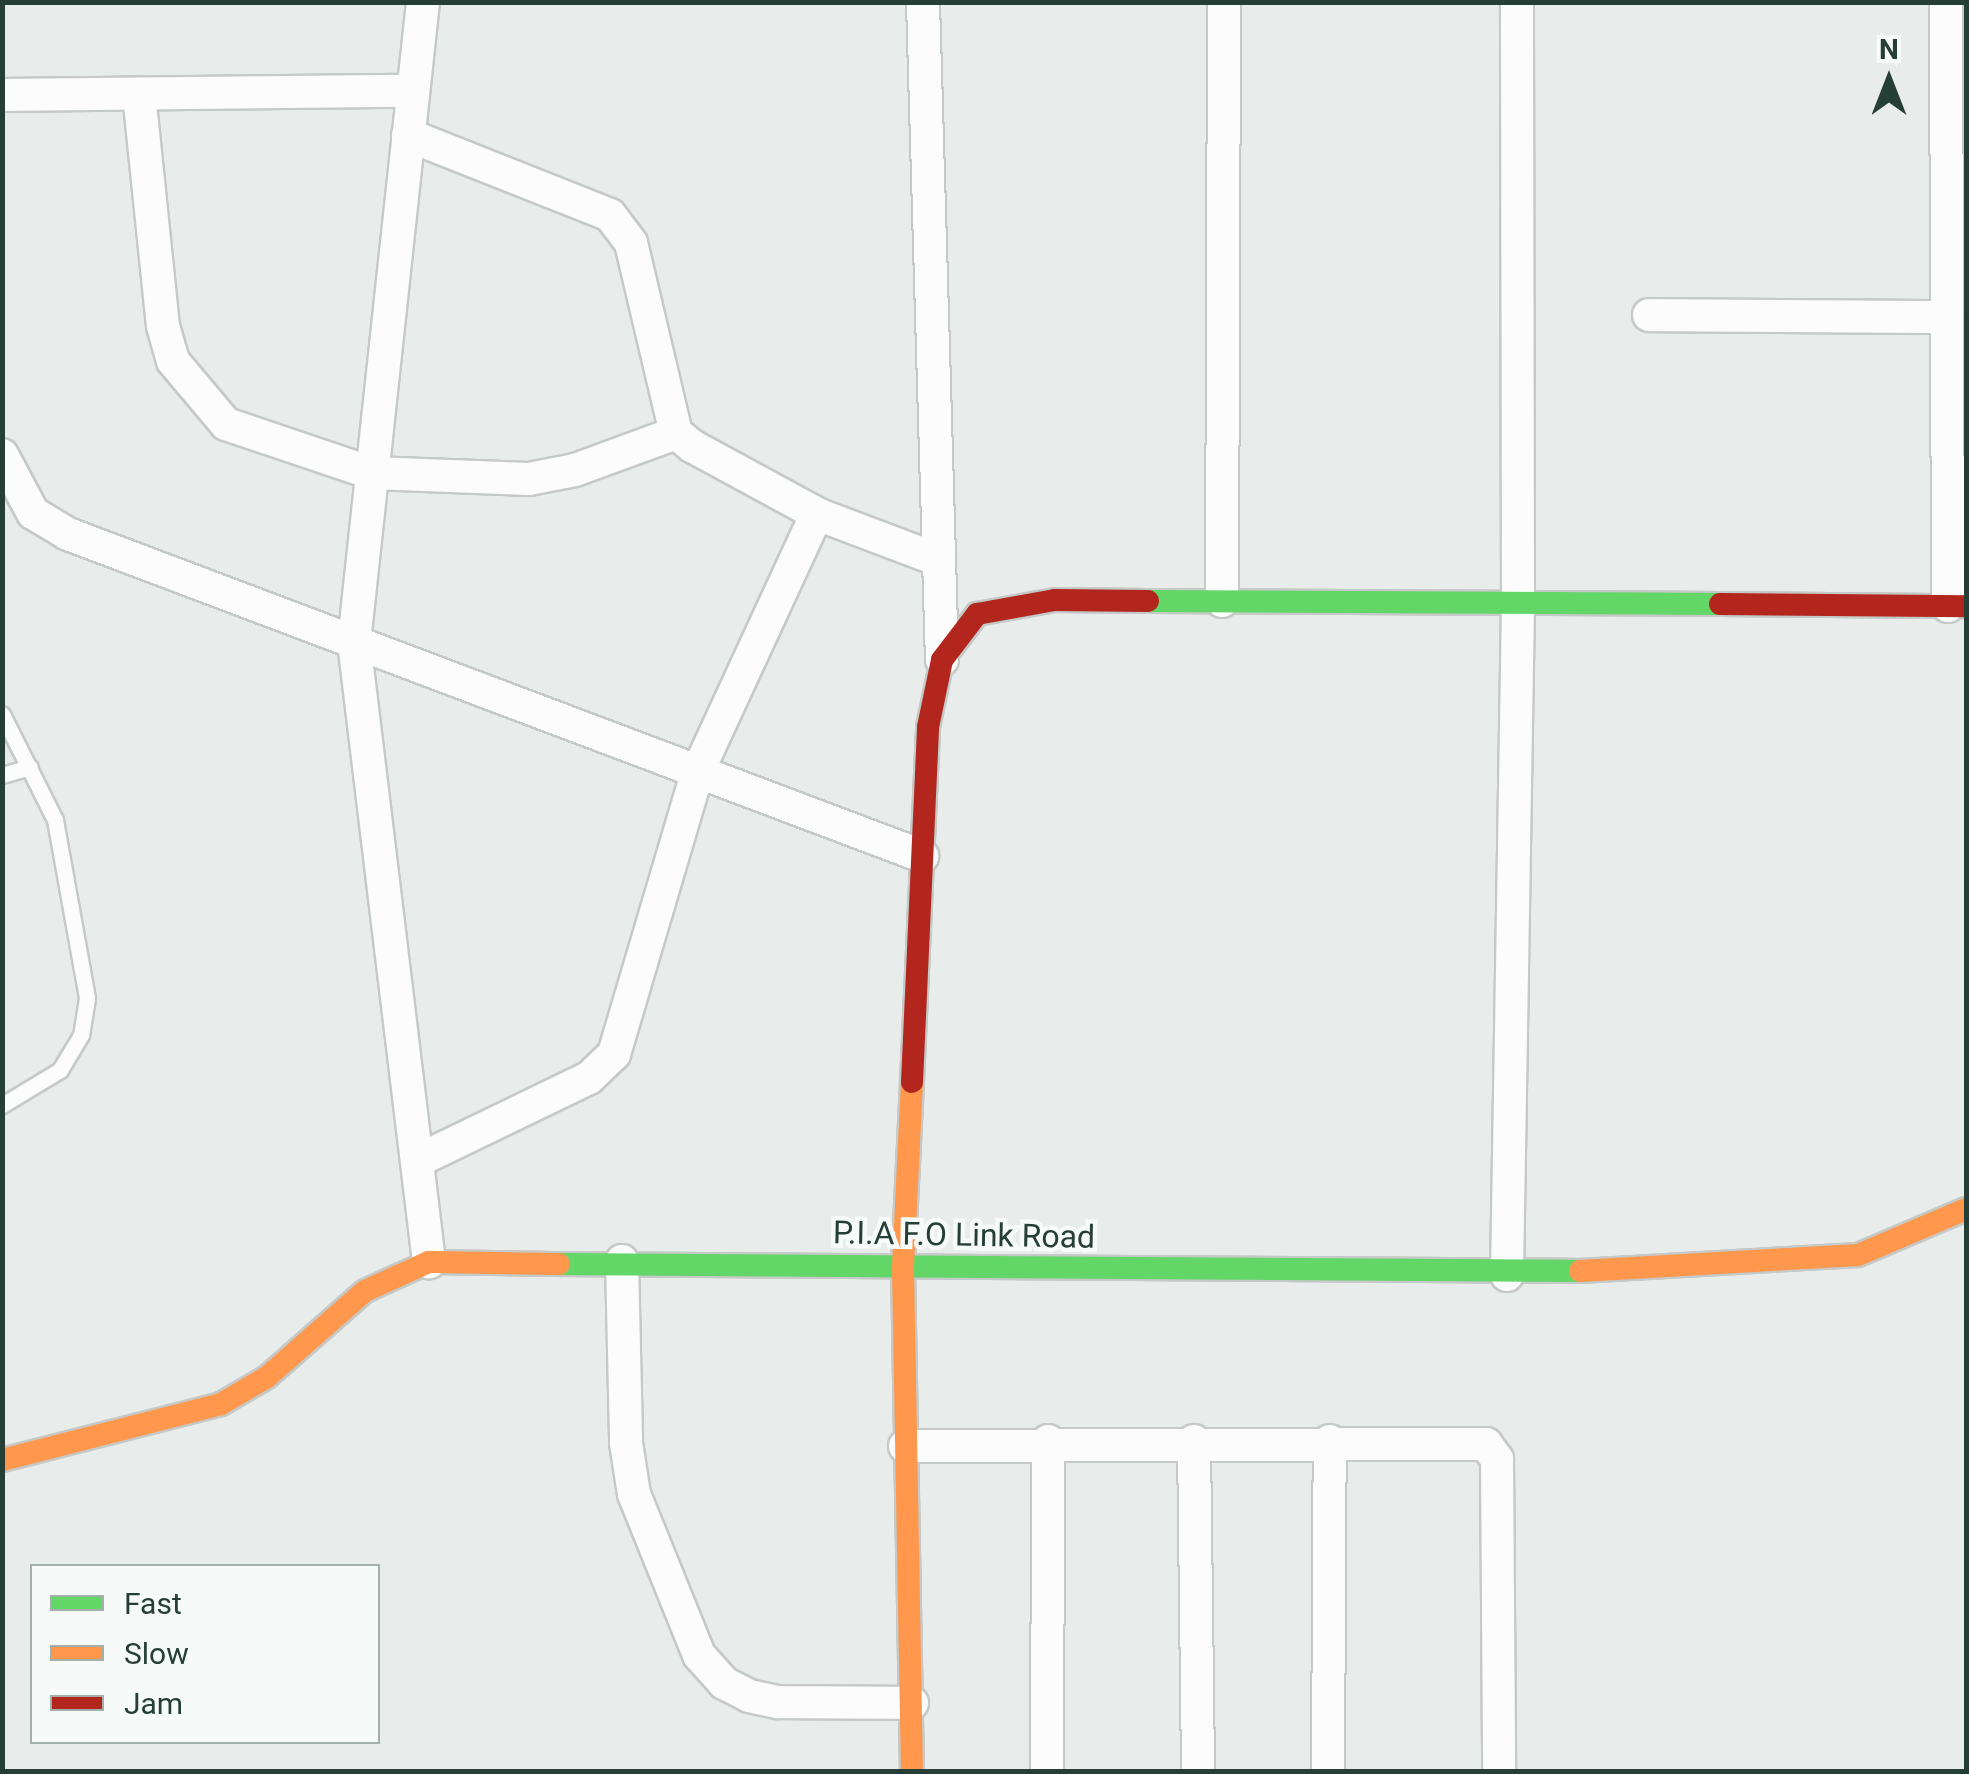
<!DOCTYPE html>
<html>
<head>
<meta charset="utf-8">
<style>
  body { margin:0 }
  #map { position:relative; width:1969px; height:1774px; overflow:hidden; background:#e8ecea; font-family:Roboto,sans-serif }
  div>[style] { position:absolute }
  .roads { filter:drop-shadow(2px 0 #c5c9c7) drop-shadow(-2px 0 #c5c9c7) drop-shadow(0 2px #c5c9c7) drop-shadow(0 -2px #c5c9c7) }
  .lane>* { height:15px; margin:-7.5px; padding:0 7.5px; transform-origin:7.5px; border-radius:7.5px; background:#fcfcfc }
  .street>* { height:32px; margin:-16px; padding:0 16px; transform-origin:16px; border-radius:16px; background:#fcfcfc }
  .fast>* { height:22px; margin:-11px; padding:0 11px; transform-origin:11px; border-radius:11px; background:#63d668 }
  .slow>* { height:22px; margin:-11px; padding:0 11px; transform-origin:11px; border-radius:11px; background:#ff974d }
  .jam>* { height:22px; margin:-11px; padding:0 11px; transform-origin:11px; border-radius:11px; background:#b3261e }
  span { translate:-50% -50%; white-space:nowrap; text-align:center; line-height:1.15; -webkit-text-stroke:9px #f6faf8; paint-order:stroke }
  .street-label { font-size:32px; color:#253f36 }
  .frame { position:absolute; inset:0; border:5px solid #253f36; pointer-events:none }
  .legend { position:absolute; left:30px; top:1564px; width:350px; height:180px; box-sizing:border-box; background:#f6faf8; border:2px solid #a2afaa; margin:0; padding:12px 18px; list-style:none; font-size:30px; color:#253f36 }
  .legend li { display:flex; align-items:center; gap:20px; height:50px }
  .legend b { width:50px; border:2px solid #a2afaa }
  .north { position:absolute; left:1839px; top:30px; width:100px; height:100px; -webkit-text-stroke:8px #f6faf8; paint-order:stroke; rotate:0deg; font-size:28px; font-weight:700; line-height:40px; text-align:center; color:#253f36 }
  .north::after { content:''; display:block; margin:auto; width:35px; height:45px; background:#253f36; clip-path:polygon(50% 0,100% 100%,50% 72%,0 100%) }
</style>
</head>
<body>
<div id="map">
  <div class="roads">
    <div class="lane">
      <div style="left:2px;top:714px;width:119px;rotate:63.4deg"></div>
      <div style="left:55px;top:820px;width:181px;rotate:79.8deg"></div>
      <div style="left:87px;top:998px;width:37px;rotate:99deg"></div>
      <div style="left:81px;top:1035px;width:41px;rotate:121deg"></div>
      <div style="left:60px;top:1070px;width:68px;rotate:148.9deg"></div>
      <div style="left:2px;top:775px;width:29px;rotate:-16deg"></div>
    </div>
    <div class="street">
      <div style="left:423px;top:2px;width:644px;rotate:96.15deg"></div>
      <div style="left:354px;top:642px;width:625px;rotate:83.1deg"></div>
      <div style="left:923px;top:2px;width:658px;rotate:88.35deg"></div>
      <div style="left:1946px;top:2px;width:604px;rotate:89.81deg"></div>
      <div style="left:139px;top:94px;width:233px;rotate:84.1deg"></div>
      <div style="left:163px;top:326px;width:36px;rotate:74deg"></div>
      <div style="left:173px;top:361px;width:82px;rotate:49.9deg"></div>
      <div style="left:226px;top:424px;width:154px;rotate:18.6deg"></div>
      <div style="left:372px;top:473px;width:157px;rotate:2.2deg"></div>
      <div style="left:529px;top:479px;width:47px;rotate:-11.1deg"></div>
      <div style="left:575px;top:470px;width:108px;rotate:-20.1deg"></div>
      <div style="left:2px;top:95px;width:411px;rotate:-0.6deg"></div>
      <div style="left:408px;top:135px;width:217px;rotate:21.6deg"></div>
      <div style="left:610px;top:215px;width:35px;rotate:53deg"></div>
      <div style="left:631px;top:243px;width:195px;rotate:76.7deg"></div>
      <div style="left:676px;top:433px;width:21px;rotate:39deg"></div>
      <div style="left:692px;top:446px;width:142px;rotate:28.5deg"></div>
      <div style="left:817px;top:514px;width:130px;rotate:20.7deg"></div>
      <div style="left:1649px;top:315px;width:298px;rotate:0.4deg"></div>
      <div style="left:2px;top:455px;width:66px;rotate:61.9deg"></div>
      <div style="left:33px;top:513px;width:41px;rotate:31deg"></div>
      <div style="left:68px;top:534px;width:913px;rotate:20.66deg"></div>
      <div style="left:1222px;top:601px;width:599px;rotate:-89.81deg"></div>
      <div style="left:419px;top:1160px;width:189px;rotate:-25.8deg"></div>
      <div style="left:589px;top:1078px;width:35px;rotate:-44deg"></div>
      <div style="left:614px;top:1054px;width:295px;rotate:-73.5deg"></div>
      <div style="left:698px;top:771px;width:283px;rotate:-65.2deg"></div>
      <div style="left:622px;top:1261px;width:182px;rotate:88.7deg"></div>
      <div style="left:626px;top:1443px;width:52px;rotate:81.1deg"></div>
      <div style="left:634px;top:1494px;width:174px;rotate:68deg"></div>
      <div style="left:699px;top:1655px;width:38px;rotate:48deg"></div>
      <div style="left:724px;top:1683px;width:28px;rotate:27deg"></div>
      <div style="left:749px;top:1696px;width:30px;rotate:12deg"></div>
      <div style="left:778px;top:1702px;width:134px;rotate:0.4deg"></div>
      <div style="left:1507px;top:1275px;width:672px;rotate:-89.06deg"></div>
      <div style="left:1518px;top:603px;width:601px;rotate:-90.1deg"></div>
      <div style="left:1194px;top:1441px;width:331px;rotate:89.3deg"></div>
      <div style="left:905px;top:1446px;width:581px;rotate:-0.2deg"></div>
      <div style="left:1486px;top:1444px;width:19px;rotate:54deg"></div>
      <div style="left:1497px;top:1459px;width:313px;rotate:89.6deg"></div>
      <div style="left:1047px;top:1772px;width:331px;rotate:-89.8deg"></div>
      <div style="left:1328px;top:1772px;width:331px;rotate:-89.7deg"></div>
    </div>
    <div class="fast">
      <div style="left:1148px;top:601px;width:572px;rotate:0.3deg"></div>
      <div style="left:559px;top:1264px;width:1021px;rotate:0.39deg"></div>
    </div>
    <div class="slow">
      <div style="left:912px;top:1082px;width:186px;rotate:92.8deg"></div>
      <div style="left:903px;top:1268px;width:504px;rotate:88.98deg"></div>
      <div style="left:1580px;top:1271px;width:278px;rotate:-3.3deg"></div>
      <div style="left:1858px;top:1255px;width:117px;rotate:-23.1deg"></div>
      <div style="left:2px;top:1460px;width:226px;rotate:-14.3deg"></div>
      <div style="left:221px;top:1404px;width:53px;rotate:-30.4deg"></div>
      <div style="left:267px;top:1377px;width:130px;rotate:-41.3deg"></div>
      <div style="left:365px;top:1291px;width:70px;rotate:-24.4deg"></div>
      <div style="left:429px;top:1262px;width:130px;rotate:0.9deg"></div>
    </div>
    <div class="jam">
      <div style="left:1720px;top:604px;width:246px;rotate:0.5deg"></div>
      <div style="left:912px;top:1082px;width:355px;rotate:-87.4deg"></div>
      <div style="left:928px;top:727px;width:68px;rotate:-78.2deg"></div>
      <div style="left:942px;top:660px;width:58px;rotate:-52.7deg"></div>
      <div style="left:977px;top:614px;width:79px;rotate:-10.2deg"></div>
      <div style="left:1055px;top:600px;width:93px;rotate:0.6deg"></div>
    </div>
  </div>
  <div class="street-label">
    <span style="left:964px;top:1235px;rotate:1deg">P.I.A F.O Link Road</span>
  </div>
  <div class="frame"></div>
  <ul class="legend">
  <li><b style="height:12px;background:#63d668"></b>Fast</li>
  <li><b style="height:12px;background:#ff974d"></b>Slow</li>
  <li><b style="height:12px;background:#b3261e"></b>Jam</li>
  </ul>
  <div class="north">N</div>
</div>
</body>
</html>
